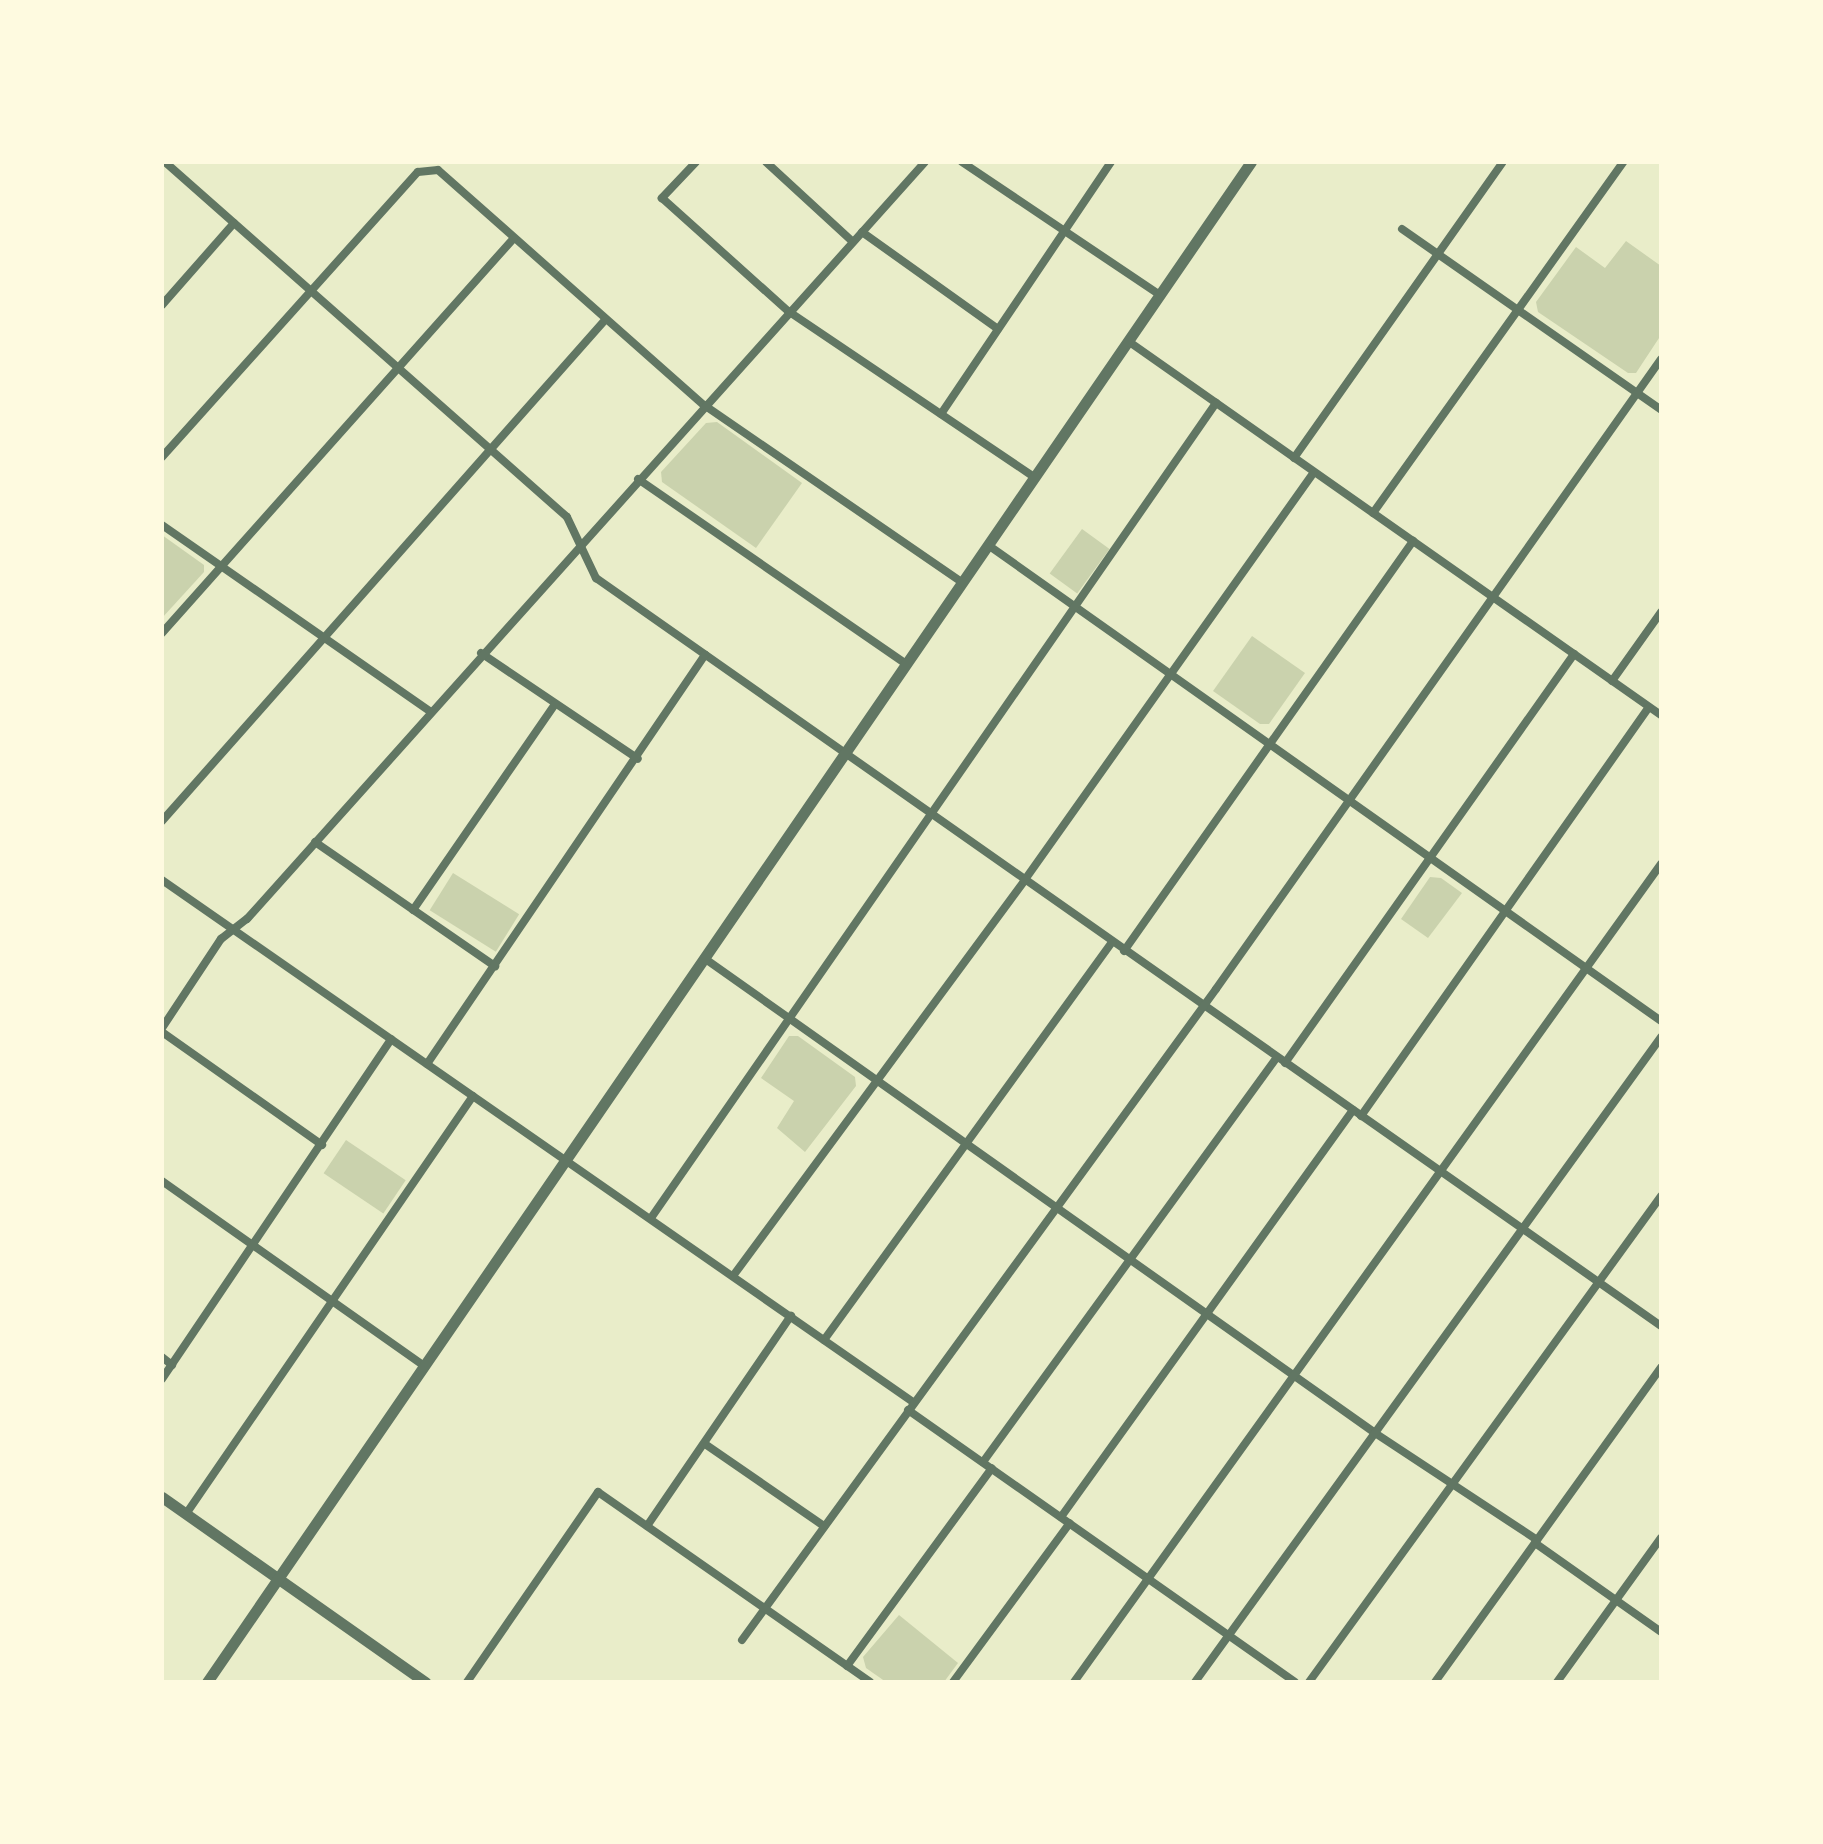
<!DOCTYPE html>
<html>
<head>
<meta charset="utf-8">
<style>
  body { margin:0 }
  #map { position:relative; width:1823px; height:1844px; overflow:hidden; background:#e9edc9; font-family:"Crimson Pro",serif }
  div>[style] { position:absolute }
  .green>* { inset:0; background:#cad2ad; transform-origin:0 0 }
  .minor>* { height:8px; margin:-4px; padding:0 4px; transform-origin:4px; border-radius:4px; background:#617663 }
  .tertiary>* { height:11px; margin:-5.5px; padding:0 5.5px; transform-origin:5.5px; border-radius:5.5px; background:#617663 }
  span { translate:-50% -50%; white-space:nowrap; text-align:center; line-height:1.15; -webkit-text-stroke:8px #fefae0; paint-order:stroke }
  .frame { position:absolute; inset:0; border:164px solid #fefae0; pointer-events:none }
</style>
</head>
<body>
<div id="map">
  <div class="green">
    <div style="clip-path:polygon(1626px 241px,1661px 266px,1661px 335px,1636px 373px,1628px 373px,1538px 312px,1536px 302px,1576px 247px,1605px 268px)"></div>
    <div style="clip-path:polygon(717px 422px,802px 483px,756px 548px,662px 482px,661px 472px,706px 423px)"></div>
    <div style="left:1082px;top:529px;width:34px;height:55px;rotate:36deg"></div>
    <div style="clip-path:polygon(162px 535px,204px 565px,204px 572px,162px 618px)"></div>
    <div style="clip-path:polygon(1252px 636px,1305px 673px,1269px 724px,1260px 724px,1213px 691px)"></div>
    <div style="left:453px;top:873px;width:78px;height:44px;rotate:32deg"></div>
    <div style="clip-path:polygon(1430px 877px,1441px 878px,1462px 893px,1428px 938px,1401px 919px)"></div>
    <div style="clip-path:polygon(789px 1036px,798px 1036px,855px 1077px,856px 1086px,805px 1152px,777px 1128px,794px 1101px,761px 1078px)"></div>
    <div style="left:346px;top:1140px;width:72px;height:40px;rotate:34deg"></div>
    <div style="clip-path:polygon(899px 1615px,958px 1663px,944px 1682px,886px 1682px,866px 1668px,863px 1657px)"></div>
  </div>
  <div class="minor">
    <div style="left:165px;top:162px;width:536px;rotate:41.45deg"></div>
    <div style="left:567px;top:517px;width:68px;rotate:64.6deg"></div>
    <div style="left:596px;top:578px;width:1301px;rotate:35.08deg"></div>
    <div style="left:696px;top:162px;width:50px;rotate:133.4deg"></div>
    <div style="left:662px;top:198px;width:169px;rotate:41.9deg"></div>
    <div style="left:788px;top:311px;width:297px;rotate:34deg"></div>
    <div style="left:766px;top:162px;width:118px;rotate:42.6deg"></div>
    <div style="left:962px;top:162px;width:239px;rotate:33.9deg"></div>
    <div style="left:1402px;top:229px;width:316px;rotate:34.9deg"></div>
    <div style="left:862px;top:232px;width:167px;rotate:35.5deg"></div>
    <div style="left:162px;top:305px;width:109px;rotate:-48.7deg"></div>
    <div style="left:1128px;top:341px;width:651px;rotate:35.06deg"></div>
    <div style="left:941px;top:414px;width:304px;rotate:-56deg"></div>
    <div style="left:162px;top:457px;width:383px;rotate:-48.1deg"></div>
    <div style="left:418px;top:172px;width:20px;rotate:-6deg"></div>
    <div style="left:438px;top:170px;width:355px;rotate:41.5deg"></div>
    <div style="left:704px;top:405px;width:313px;rotate:34.5deg"></div>
    <div style="left:1294px;top:458px;width:362px;rotate:-54.8deg"></div>
    <div style="left:638px;top:479px;width:326px;rotate:34.6deg"></div>
    <div style="left:1373px;top:513px;width:431px;rotate:-54.5deg"></div>
    <div style="left:162px;top:525px;width:328px;rotate:34.8deg"></div>
    <div style="left:988px;top:545px;width:824px;rotate:35.27deg"></div>
    <div style="left:162px;top:633px;width:528px;rotate:-48.3deg"></div>
    <div style="left:481px;top:653px;width:189px;rotate:34deg"></div>
    <div style="left:1612px;top:681px;width:85px;rotate:-54.6deg"></div>
    <div style="left:162px;top:821px;width:669px;rotate:-48.52deg"></div>
    <div style="left:315px;top:842px;width:219px;rotate:34.6deg"></div>
    <div style="left:162px;top:880px;width:915px;rotate:34.8deg"></div>
    <div style="left:413px;top:910px;width:250px;rotate:-55.4deg"></div>
    <div style="left:1124px;top:951px;width:502px;rotate:-54.82deg"></div>
    <div style="left:704px;top:958px;width:822px;rotate:35.29deg"></div>
    <div style="left:1375px;top:1433px;width:194px;rotate:33.4deg"></div>
    <div style="left:162px;top:1028px;width:107px;rotate:-56.5deg"></div>
    <div style="left:221px;top:939px;width:33px;rotate:-38deg"></div>
    <div style="left:247px;top:919px;width:1016px;rotate:-48.15deg"></div>
    <div style="left:162px;top:1032px;width:196px;rotate:35.2deg"></div>
    <div style="left:1285px;top:1063px;width:501px;rotate:-54.75deg"></div>
    <div style="left:427px;top:1064px;width:495px;rotate:-55.8deg"></div>
    <div style="left:1361px;top:1116px;width:500px;rotate:-54.85deg"></div>
    <div style="left:162px;top:1181px;width:321px;rotate:35.2deg"></div>
    <div style="left:651px;top:1218px;width:992px;rotate:-55.27deg"></div>
    <div style="left:733px;top:1276px;width:491px;rotate:-53.6deg"></div>
    <div style="left:1024px;top:881px;width:501px;rotate:-54.66deg"></div>
    <div style="left:824px;top:1340px;width:491px;rotate:-54.1deg"></div>
    <div style="left:162px;top:1357px;width:13px;rotate:39deg"></div>
    <div style="left:162px;top:1379px;width:410px;rotate:-56deg"></div>
    <div style="left:908px;top:1410px;width:473px;rotate:35.1deg"></div>
    <div style="left:705px;top:1444px;width:145px;rotate:34.6deg"></div>
    <div style="left:983px;top:1462px;width:500px;rotate:-54.02deg"></div>
    <div style="left:186px;top:1514px;width:507px;rotate:-55.53deg"></div>
    <div style="left:1061px;top:1517px;width:501px;rotate:-54.34deg"></div>
    <div style="left:647px;top:1526px;width:255px;rotate:-55.6deg"></div>
    <div style="left:1535px;top:1543px;width:154px;rotate:35.2deg"></div>
    <div style="left:742px;top:1640px;width:805px;rotate:-53.94deg"></div>
    <div style="left:1216px;top:989px;width:771px;rotate:-54.76deg"></div>
    <div style="left:847px;top:1666px;width:245px;rotate:-53.8deg"></div>
    <div style="left:467px;top:1682px;width:231px;rotate:-55.4deg"></div>
    <div style="left:598px;top:1492px;width:332px;rotate:34.9deg"></div>
    <div style="left:953px;top:1682px;width:197px;rotate:-53.7deg"></div>
    <div style="left:1074px;top:1682px;width:1007px;rotate:-54.34deg"></div>
    <div style="left:1195px;top:1682px;width:796px;rotate:-54.15deg"></div>
    <div style="left:1309px;top:1682px;width:600px;rotate:-54.08deg"></div>
    <div style="left:1435px;top:1682px;width:388px;rotate:-54.3deg"></div>
    <div style="left:1557px;top:1682px;width:178px;rotate:-54.2deg"></div>
  </div>
  <div class="tertiary">
    <div style="left:162px;top:1497px;width:322px;rotate:35.1deg"></div>
    <div style="left:207px;top:1682px;width:1844px;rotate:-55.52deg"></div>
  </div>
  <div class="frame"></div>
</div>
</body>
</html>
